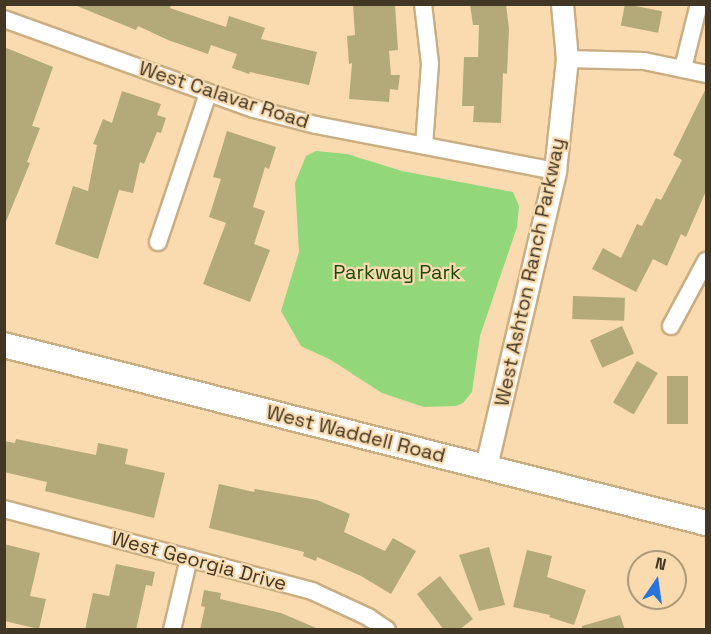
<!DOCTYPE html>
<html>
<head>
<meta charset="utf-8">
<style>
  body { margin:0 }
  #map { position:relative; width:711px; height:634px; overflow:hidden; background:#f9dbaf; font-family:"Space Grotesk",sans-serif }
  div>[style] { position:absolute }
  .green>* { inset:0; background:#92d779 }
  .building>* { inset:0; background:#b4aa79; transform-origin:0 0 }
  .roads { filter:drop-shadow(2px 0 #caae83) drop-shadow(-2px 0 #caae83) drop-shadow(0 2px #caae83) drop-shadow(0 -2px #caae83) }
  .minor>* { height:16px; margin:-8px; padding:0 8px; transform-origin:8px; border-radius:8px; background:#fff }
  .tertiary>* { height:21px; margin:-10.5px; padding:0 10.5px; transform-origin:10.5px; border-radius:10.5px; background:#fff }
  .secondary>* { height:24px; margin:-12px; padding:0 12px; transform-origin:12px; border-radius:12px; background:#fff }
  span { translate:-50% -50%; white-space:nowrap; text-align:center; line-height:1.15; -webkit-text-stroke:4.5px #f9dbaf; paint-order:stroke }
  .street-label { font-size:20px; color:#423624 }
  .park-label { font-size:20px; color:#1d4907 }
  .frame { position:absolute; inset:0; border:6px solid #423624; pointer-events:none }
  .north { position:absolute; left:627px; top:550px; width:60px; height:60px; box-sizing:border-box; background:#f9dbaf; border:2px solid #b09977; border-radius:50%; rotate:13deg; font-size:16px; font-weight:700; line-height:24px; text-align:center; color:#423624 }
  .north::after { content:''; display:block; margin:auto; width:21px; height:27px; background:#2774df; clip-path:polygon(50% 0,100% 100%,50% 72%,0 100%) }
</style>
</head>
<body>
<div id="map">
  <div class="green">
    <div style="clip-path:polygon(316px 151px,347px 154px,402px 171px,513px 192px,519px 206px,517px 227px,480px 336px,472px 392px,463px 403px,456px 406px,424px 407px,382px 393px,331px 360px,301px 346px,281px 311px,299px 252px,295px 183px,306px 156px)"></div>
  </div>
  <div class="building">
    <div style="clip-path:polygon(72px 4px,172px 4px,170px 8px,226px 27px,229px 16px,265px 28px,261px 39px,317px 52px,309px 85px,250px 72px,249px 74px,232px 68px,237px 54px,211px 45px,208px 54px,168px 40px,138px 26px,136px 30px)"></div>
    <div style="clip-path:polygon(353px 4px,395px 4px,398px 50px,389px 51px,391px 75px,400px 75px,398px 90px,390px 89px,389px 102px,349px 99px,352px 63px,349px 64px,347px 36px,355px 35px)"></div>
    <div style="clip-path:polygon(470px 4px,506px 4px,509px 29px,507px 74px,503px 73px,501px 123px,473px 122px,474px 106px,462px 106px,464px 57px,478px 57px,479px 25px,473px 25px)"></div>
    <div style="left:625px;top:4px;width:38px;height:22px;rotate:11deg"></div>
    <div style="clip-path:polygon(4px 47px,53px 67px,32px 126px,40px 128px,27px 162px,30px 163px,5px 224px)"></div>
    <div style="clip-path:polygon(706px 88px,706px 191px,686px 237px,681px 234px,667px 266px,653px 259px,636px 292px,592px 269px,603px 248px,621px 258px,637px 224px,642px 226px,656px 198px,661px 200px,682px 160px,673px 155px)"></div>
    <div style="clip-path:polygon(122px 91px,161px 104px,157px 115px,166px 118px,161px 133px,157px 132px,144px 164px,140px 162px,133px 193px,119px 190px,98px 259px,55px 244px,73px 186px,88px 191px,97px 145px,93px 144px,103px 119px,112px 123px)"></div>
    <div style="clip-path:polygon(227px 131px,276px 147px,269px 169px,265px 167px,253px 207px,265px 211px,254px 244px,270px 250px,250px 302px,203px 284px,226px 223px,209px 217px,221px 179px,213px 177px)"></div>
    <div style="left:573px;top:296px;width:52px;height:23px;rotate:2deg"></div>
    <div style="left:622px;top:326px;width:30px;height:35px;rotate:66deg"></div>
    <div style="left:637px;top:361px;width:24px;height:48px;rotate:30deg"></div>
    <div style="left:667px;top:376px;width:21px;height:48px"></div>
    <div style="clip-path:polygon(16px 439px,96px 455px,98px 443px,128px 449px,125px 464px,165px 473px,154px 518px,45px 491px,47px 482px,4px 472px,4px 441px,15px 443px)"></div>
    <div style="clip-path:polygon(219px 484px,254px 492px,255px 489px,317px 500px,350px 514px,344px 532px,385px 551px,393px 538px,416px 551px,391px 594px,361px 576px,317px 557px,316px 561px,303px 556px,304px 552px,209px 528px)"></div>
    <div style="clip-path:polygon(4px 544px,40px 553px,30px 596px,46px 599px,39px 629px,4px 621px)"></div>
    <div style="clip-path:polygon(489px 547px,505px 605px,479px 611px,459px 555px)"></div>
    <div style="clip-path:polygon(527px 550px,552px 556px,547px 577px,586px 590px,574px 625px,549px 617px,550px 615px,513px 607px)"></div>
    <div style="clip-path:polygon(116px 564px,155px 572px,152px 586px,146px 585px,136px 630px,85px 630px,93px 593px,109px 596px)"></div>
    <div style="clip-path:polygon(440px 576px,473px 619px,459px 630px,444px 630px,417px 594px)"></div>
    <div style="clip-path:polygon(204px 590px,221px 593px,220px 599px,281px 613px,321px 630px,200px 630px,205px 607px,201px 606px)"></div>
    <div style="clip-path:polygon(620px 615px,625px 630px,582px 630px,582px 626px)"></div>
  </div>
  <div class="roads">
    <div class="minor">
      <div style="left:423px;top:4px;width:60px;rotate:83.3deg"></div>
      <div style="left:430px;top:64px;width:81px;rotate:94.2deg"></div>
      <div style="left:4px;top:19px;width:266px;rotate:19.8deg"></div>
      <div style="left:254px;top:109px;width:64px;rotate:14.5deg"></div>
      <div style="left:316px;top:125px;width:243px;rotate:10.9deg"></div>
      <div style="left:567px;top:59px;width:77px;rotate:1.5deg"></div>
      <div style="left:644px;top:61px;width:63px;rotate:11.8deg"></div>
      <div style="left:683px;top:68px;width:66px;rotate:-76deg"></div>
      <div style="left:158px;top:242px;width:157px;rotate:-71.4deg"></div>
      <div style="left:671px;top:326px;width:74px;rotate:-61.7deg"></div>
      <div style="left:4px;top:509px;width:319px;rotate:14.9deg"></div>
      <div style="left:312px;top:591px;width:62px;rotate:24.9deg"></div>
      <div style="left:368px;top:617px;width:23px;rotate:34deg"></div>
      <div style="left:172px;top:630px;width:74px;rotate:-76.7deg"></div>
    </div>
    <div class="tertiary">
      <div style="left:486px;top:466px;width:303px;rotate:-76.8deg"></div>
      <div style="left:555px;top:171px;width:113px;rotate:-83.9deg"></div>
      <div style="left:567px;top:59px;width:55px;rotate:-95.2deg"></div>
    </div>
    <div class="secondary">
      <div style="left:4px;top:345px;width:724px;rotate:14.23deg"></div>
    </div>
  </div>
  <div class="street-label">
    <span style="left:224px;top:95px;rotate:18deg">West Calavar Road</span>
    <span style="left:530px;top:272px;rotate:-78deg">West Ashton Ranch Parkway</span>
    <span style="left:356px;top:434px;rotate:14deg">West Waddell Road</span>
    <span style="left:199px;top:561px;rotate:15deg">West Georgia Drive</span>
  </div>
  <div class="park-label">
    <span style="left:397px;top:272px">Parkway Park</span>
  </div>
  <div class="frame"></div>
  <div class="north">N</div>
</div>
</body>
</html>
